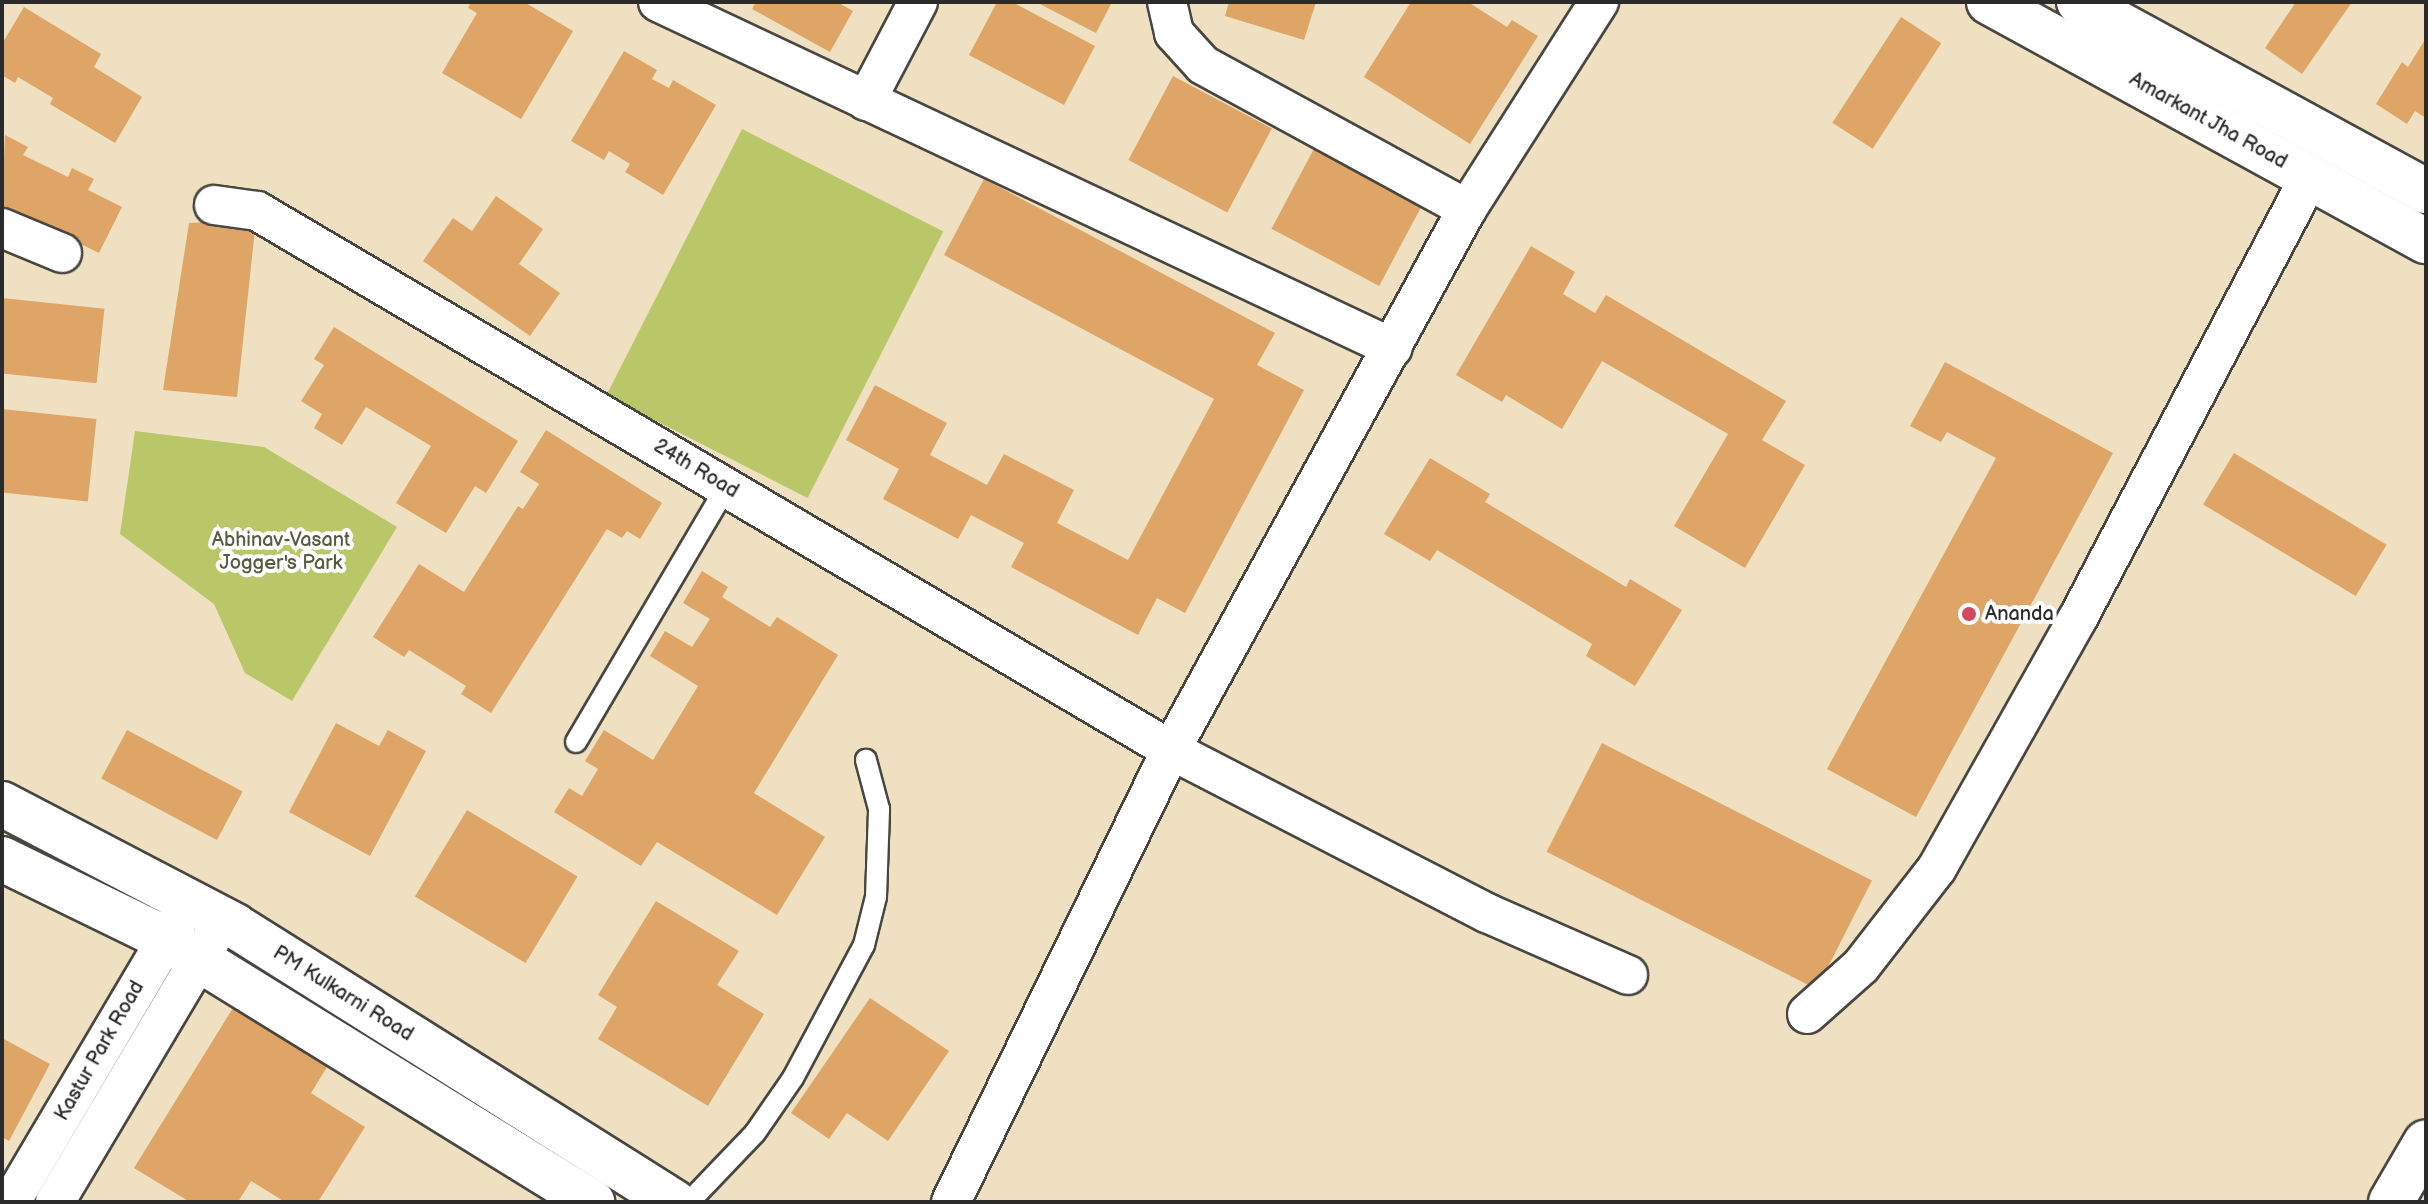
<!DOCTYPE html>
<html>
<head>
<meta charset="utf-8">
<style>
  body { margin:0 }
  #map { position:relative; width:2428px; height:1204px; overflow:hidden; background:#eee0c0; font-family:"Balsamiq Sans",sans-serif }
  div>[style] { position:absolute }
  .green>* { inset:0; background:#bac769; transform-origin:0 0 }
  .building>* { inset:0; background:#dea567; transform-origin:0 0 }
  .roads { filter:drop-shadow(2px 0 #484641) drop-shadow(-2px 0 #484641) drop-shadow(0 2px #484641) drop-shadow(0 -2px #484641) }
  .lane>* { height:20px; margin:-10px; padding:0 10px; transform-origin:10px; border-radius:10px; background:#fff }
  .street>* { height:38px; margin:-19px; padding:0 19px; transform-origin:19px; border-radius:19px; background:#fff }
  .secondary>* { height:44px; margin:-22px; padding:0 22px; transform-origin:22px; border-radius:22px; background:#fff }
  .dots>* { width:22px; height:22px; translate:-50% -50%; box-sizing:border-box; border:4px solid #fff; border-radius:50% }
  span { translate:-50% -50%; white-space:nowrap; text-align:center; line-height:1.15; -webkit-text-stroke:8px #fff; paint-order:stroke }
  .street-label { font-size:20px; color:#2b2b2b }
  .park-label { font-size:20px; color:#565a3e }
  .poi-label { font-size:20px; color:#2b2b2b }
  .left { translate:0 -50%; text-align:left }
  .frame { position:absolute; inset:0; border:4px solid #2b2b2b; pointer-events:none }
</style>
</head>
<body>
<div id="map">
  <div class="green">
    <div style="left:742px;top:129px;width:226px;height:299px;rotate:27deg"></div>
    <div style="clip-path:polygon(135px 431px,264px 447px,397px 527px,292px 701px,245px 673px,214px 604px,120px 534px)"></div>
  </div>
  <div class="building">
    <div style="clip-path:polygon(471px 2px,524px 2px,573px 31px,521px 119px,442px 73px,477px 13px,468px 8px)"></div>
    <div style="clip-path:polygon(756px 2px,837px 2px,853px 11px,830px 52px,752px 9px)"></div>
    <div style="clip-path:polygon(997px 2px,1012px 2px,1095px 46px,1064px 105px,969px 55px)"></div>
    <div style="clip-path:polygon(1036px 2px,1112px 2px,1096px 33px)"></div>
    <div style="clip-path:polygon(1229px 2px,1316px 2px,1304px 40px,1225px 16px)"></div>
    <div style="clip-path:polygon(1411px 2px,1468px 2px,1507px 27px,1512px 20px,1538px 36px,1470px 144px,1364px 77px)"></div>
    <div style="clip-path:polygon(2296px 2px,2352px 2px,2302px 74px,2265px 48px)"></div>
    <div style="clip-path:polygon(24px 7px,101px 54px,94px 67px,142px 97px,115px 143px,50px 104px,53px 98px,18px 77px,15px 83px,2px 75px,2px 44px)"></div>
    <div style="left:1901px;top:17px;width:48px;height:126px;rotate:33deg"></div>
    <div style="clip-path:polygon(2426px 38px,2426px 118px,2415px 111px,2407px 124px,2376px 104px,2402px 62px,2408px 67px)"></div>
    <div style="clip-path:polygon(624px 51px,657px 70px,652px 79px,669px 88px,673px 80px,716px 105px,663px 195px,625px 172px,630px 164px,609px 151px,604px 160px,571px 141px)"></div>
    <div style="left:1173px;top:76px;width:112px;height:95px;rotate:28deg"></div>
    <div style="clip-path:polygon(5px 135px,28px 147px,23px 155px,68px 177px,72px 168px,94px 179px,88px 190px,122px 207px,99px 253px,2px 205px)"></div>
    <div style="left:1317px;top:143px;width:122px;height:97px;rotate:28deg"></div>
    <div style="clip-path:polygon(984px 179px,1275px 333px,1257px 365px,1304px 390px,1185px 613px,1157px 598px,1138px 635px,1011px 567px,1024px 543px,971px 515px,958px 539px,883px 499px,899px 469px,846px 440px,875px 385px,947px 423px,930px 455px,987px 485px,1004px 454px,1074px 490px,1057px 523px,1128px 560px,1214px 399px,944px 255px)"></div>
    <div style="clip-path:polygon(496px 196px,543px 229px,519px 264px,560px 293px,530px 336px,423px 261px,453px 218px,472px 231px)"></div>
    <div style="clip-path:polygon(256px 220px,237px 397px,163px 390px,189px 223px)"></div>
    <div style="clip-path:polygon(1531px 246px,1575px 272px,1563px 294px,1595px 313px,1606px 295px,1786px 401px,1762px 440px,1805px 465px,1745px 568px,1674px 526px,1728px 434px,1602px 361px,1562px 429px,1506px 395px,1502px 402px,1456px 375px)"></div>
    <div style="left:2px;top:298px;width:103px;height:75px;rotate:6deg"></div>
    <div style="clip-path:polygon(334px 327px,518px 441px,486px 493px,475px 486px,446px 533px,396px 503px,431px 446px,366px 407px,342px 445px,314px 428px,322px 414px,301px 401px,324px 365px,314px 359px)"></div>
    <div style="clip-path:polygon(1945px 362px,2113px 453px,1916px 817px,1827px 769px,1996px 458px,1947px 432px,1941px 442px,1910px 426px)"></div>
    <div style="left:2px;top:409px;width:95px;height:83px;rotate:6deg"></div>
    <div style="clip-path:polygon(546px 430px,662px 503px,640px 539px,627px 531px,622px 538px,607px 529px,491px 713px,461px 694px,466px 686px,409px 650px,404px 657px,373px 637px,419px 564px,464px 592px,518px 506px,523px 509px,539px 484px,520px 472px)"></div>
    <div style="left:2234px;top:453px;width:178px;height:60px;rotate:31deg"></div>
    <div style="clip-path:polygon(1430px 458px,1490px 494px,1485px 502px,1626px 587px,1630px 579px,1682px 610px,1635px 686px,1586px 656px,1592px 644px,1437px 550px,1430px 561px,1384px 534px)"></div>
    <div style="clip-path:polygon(702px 571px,728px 587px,722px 597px,770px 627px,777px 617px,838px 655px,754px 793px,825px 837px,777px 915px,657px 842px,641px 866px,554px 812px,569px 788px,582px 796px,598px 769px,585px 761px,604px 730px,653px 760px,698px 686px,650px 656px,665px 631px,692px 647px,710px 619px,683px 603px)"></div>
    <div style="clip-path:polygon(336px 723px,379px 746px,388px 730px,426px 751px,370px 856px,289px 812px)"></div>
    <div style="left:127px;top:730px;width:131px;height:55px;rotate:28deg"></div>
    <div style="left:1602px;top:743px;width:303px;height:122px;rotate:27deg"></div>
    <div style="left:467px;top:810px;width:129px;height:101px;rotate:31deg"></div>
    <div style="clip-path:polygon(656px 901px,739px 951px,717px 985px,764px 1014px,708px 1106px,598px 1039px,617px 1007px,598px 995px)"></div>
    <div style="clip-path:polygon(241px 995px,335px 1054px,311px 1093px,365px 1127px,318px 1202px,285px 1202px,251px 1181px,238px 1202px,190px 1202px,134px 1168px)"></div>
    <div style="clip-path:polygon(870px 998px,949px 1051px,888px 1141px,847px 1113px,829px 1139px,791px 1113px)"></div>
    <div style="clip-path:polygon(2px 1038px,50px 1064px,9px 1141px,2px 1137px)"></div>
  </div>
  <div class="roads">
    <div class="lane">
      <div style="left:576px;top:742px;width:296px;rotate:-59.5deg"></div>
      <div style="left:689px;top:1202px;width:95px;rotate:-46.3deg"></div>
      <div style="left:755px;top:1133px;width:67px;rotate:-55.4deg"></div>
      <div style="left:793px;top:1078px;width:151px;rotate:-61.9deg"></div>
      <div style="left:864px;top:945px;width:49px;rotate:-76deg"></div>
      <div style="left:876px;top:897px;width:88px;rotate:-88deg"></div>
      <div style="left:879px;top:809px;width:51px;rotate:-104.9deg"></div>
    </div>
    <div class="street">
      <div style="left:658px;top:2px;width:812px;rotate:25.21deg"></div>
      <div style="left:1167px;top:2px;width:32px;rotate:77deg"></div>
      <div style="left:1174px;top:33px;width:43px;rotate:47.8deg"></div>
      <div style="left:1203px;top:65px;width:301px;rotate:28.6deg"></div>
      <div style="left:866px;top:101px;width:112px;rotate:-62.3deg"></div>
      <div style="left:214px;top:205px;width:43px;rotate:7.9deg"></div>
      <div style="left:257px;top:211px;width:1061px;rotate:30.53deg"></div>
      <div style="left:1171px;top:750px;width:356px;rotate:27.3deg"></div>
      <div style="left:1487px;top:913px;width:154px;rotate:23.7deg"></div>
      <div style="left:2px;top:228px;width:65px;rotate:22.6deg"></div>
      <div style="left:1807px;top:1014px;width:72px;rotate:-41.6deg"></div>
      <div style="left:1861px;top:966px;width:124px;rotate:-52.2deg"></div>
      <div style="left:1937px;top:868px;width:287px;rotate:-60.6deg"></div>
      <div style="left:2078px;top:618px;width:497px;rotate:-62.3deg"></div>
      <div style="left:11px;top:1202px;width:334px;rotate:-59.4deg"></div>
      <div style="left:55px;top:1202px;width:329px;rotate:-59.3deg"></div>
      <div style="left:951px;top:1202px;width:503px;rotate:-64.05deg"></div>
      <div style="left:1171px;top:750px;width:617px;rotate:-61.32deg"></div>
      <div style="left:1467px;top:209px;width:246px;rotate:-57.5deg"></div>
    </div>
    <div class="secondary">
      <div style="left:1989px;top:2px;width:498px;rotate:28.7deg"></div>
      <div style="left:2079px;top:2px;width:395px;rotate:28.6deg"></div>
      <div style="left:2px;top:804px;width:263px;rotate:27.6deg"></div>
      <div style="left:235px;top:926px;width:519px;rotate:32.16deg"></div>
      <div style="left:2px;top:859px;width:182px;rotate:26deg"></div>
      <div style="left:166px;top:939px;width:501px;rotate:31.69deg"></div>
      <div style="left:2391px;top:1202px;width:69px;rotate:-59.7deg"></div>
    </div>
  </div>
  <div class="dots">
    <div style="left:1969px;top:614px;background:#d1495b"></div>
  </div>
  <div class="street-label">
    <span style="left:2208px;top:121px;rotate:29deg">Amarkant Jha Road</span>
    <span style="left:696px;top:469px;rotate:31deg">24th Road</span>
    <span style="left:343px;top:994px;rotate:32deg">PM Kulkarni Road</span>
    <span style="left:100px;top:1051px;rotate:-60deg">Kastur Park Road</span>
  </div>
  <div class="park-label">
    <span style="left:281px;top:552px">Abhinav-Vasant<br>Jogger's Park</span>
  </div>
  <div class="poi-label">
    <span class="left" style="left:1985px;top:614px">Ananda</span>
  </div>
  <div class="frame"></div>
</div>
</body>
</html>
